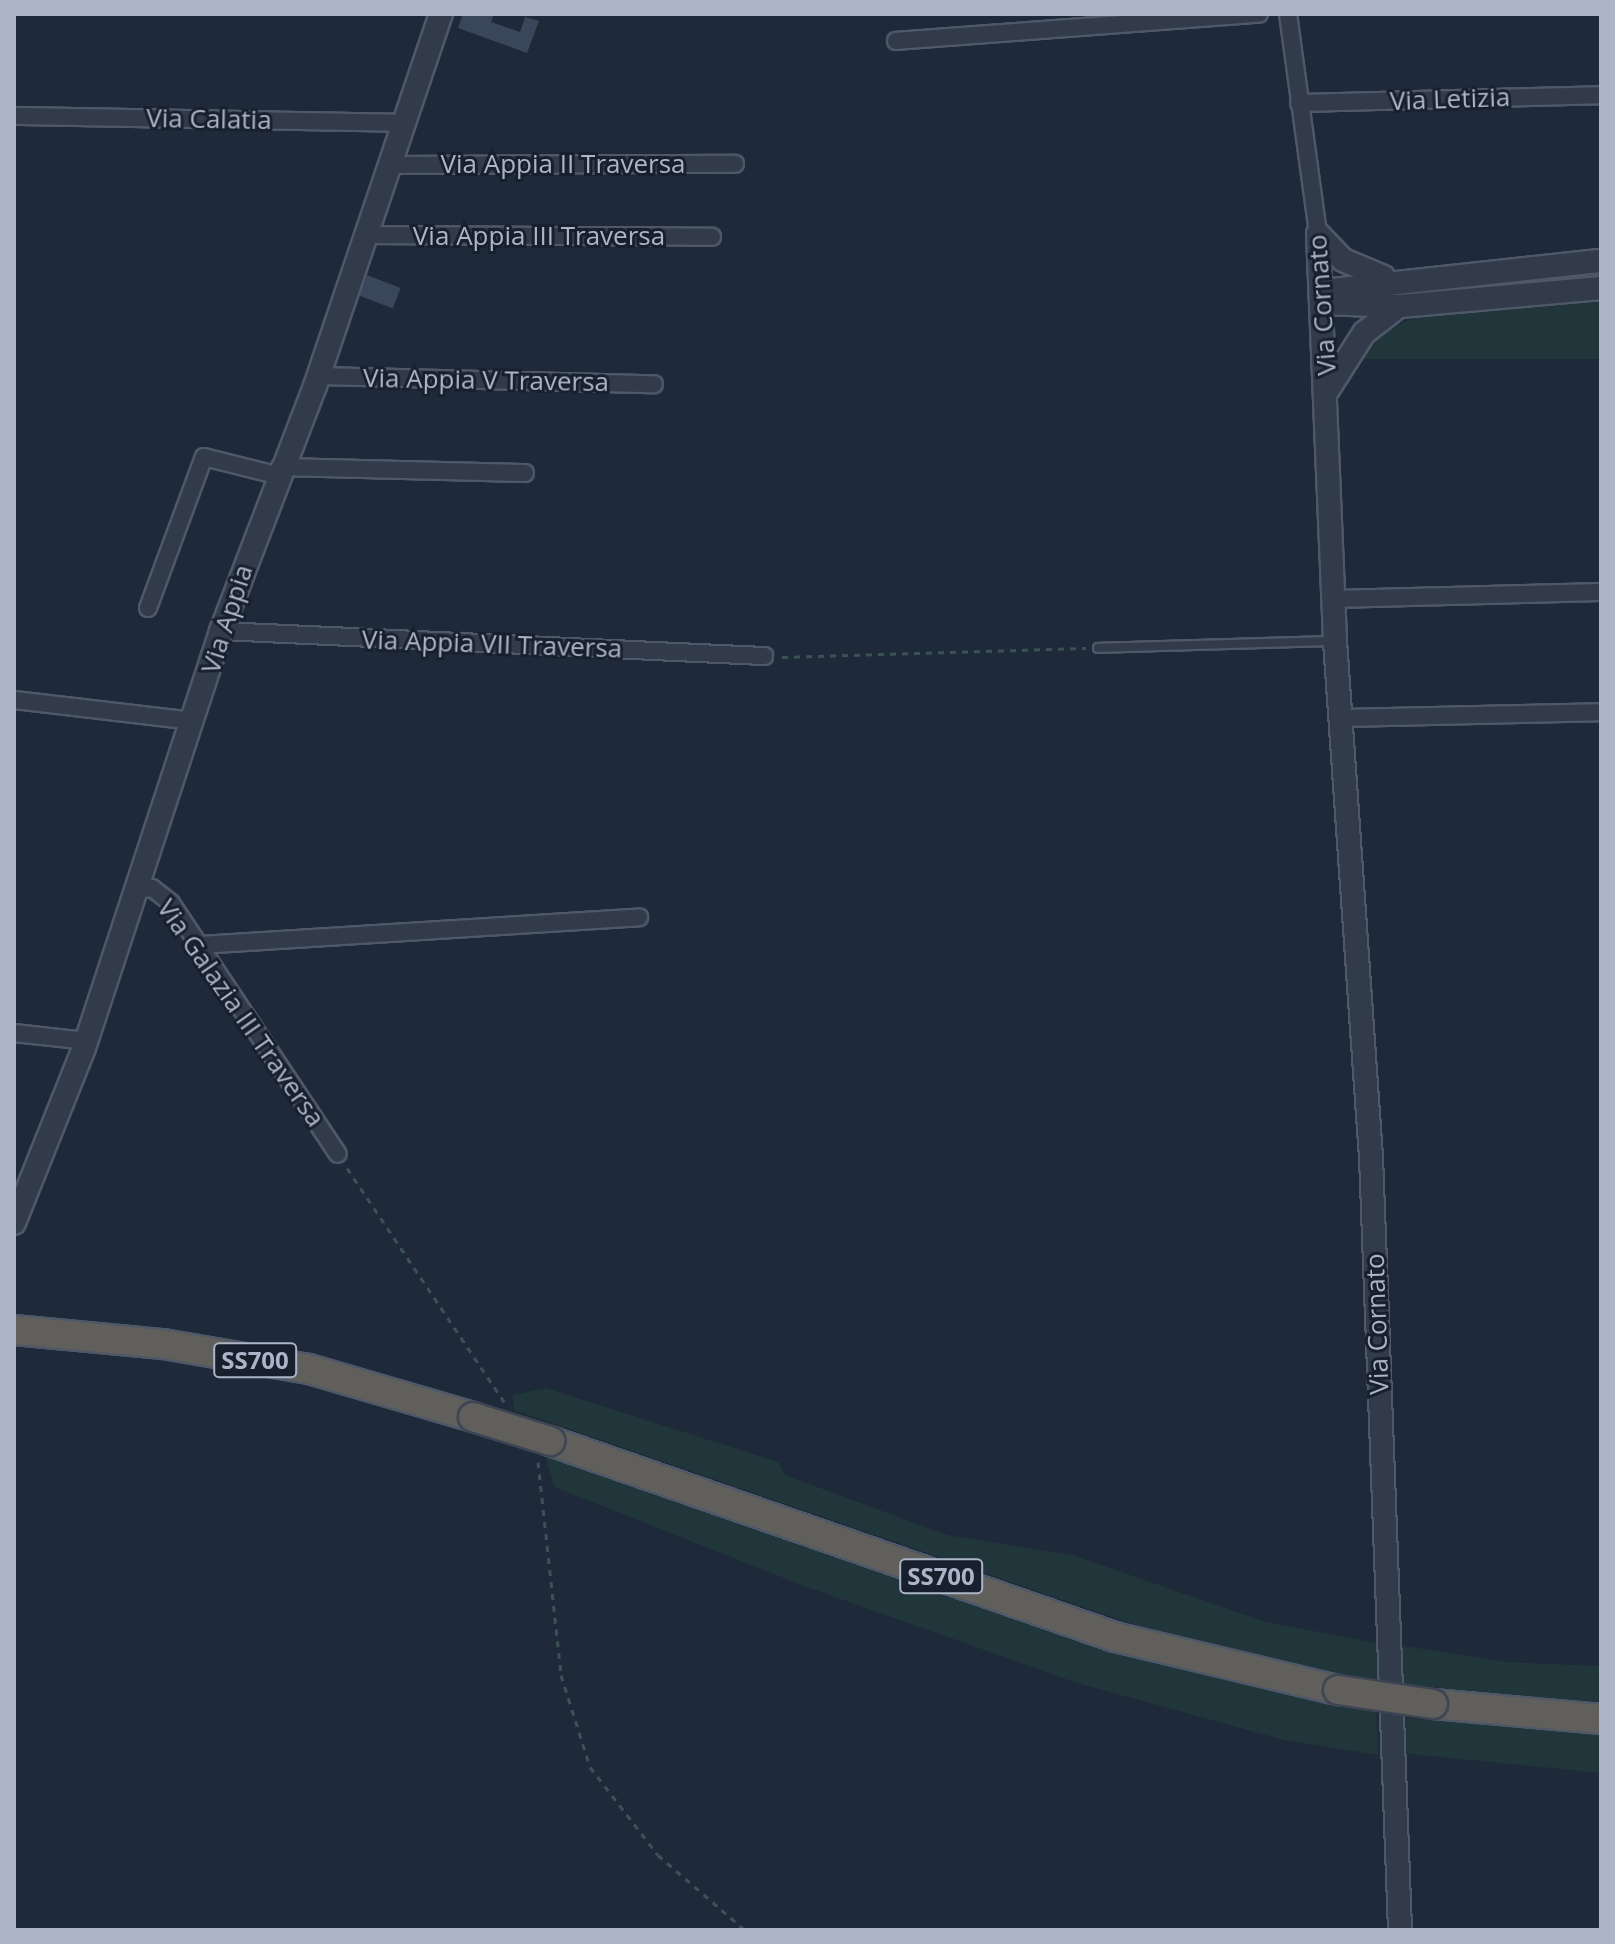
<!DOCTYPE html>
<html>
<head>
<meta charset="utf-8">
<style>
  body { margin:0 }
  #map { position:relative; width:1615px; height:1944px; overflow:hidden; background:#1e2939; font-family:"Open Sans",sans-serif }
  div>[style] { position:absolute }
  .green>* { inset:0; background:#20363a }
  .building>* { inset:0; background:#3a465a; transform-origin:0 0 }
  .path>* { height:3px; margin-top:-1.5px; transform-origin:0; background:repeating-linear-gradient(90deg,#3b5255 0 6px,transparent 0 12px) }
  .roads { filter:drop-shadow(2px 0 #4f5868) drop-shadow(-2px 0 #4f5868) drop-shadow(0 2px #4f5868) drop-shadow(0 -2px #4f5868) }
  .service>* { height:8px; margin:-4px; padding:0 4px; transform-origin:4px; border-radius:4px; background:#323b4a }
  .minor>* { height:16px; margin:-8px; padding:0 8px; transform-origin:8px; border-radius:8px; background:#323b4a }
  .tertiary>* { height:22px; margin:-11px; padding:0 11px; transform-origin:11px; border-radius:11px; background:#323b4a }
  .trunk>* { height:28px; margin:-14px; padding:0 14px; transform-origin:14px; border-radius:14px; background:#605f5c }
  .bridges { filter:drop-shadow(2px 0 #3d4554) drop-shadow(-2px 0 #3d4554) drop-shadow(0 2px #3d4554) drop-shadow(0 -2px #3d4554) }
  .trunk-bridge>* { height:28px; margin:-14px; padding:0 14px; transform-origin:14px; border-radius:14px; background:#605f5c }
  span { translate:-50% -50%; white-space:nowrap; text-align:center; line-height:1.15; -webkit-text-stroke:6px #18202e; paint-order:stroke }
  .shield-label span { padding:2px 6px; background:#18202e; border:2px solid; border-radius:6px; -webkit-text-stroke-width:0 }
  .shield-label { font-size:24px; color:#acb5c7; font-weight:700 }
  .street-label { font-size:26px; color:#acb5c7 }
  .frame { position:absolute; inset:0; border:16px solid #acb5c7; pointer-events:none }
</style>
</head>
<body>
<div id="map">
  <div class="green">
    <div style="clip-path:polygon(1601px 300px,1601px 359px,1360px 359px,1377px 336px,1416px 316px)"></div>
    <div style="clip-path:polygon(546px 1388px,778px 1462px,785px 1475px,947px 1535px,1072px 1555px,1266px 1622px,1377px 1643px,1377px 1680px,1280px 1664px,1126px 1622px,514px 1410px,513px 1395px)"></div>
    <div style="clip-path:polygon(545px 1456px,1215px 1678px,1376px 1710px,1378px 1755px,1284px 1740px,1074px 1682px,807px 1587px,554px 1487px)"></div>
    <div style="clip-path:polygon(1399px 1645px,1506px 1662px,1601px 1666px,1601px 1703px,1398px 1684px)"></div>
    <div style="clip-path:polygon(1400px 1718px,1601px 1732px,1601px 1773px,1400px 1753px)"></div>
  </div>
  <div class="building">
    <div style="clip-path:polygon(463px 14px,494px 14px,491px 22px,520px 32px,525px 17px,539px 21px,527px 53px,458px 28px)"></div>
    <div style="left:367px;top:275px;width:36px;height:22px;rotate:21deg"></div>
  </div>
  <div class="path">
    <div style="left:782px;top:657px;width:304px;rotate:-1.7deg"></div>
    <div style="left:347px;top:1168px;width:283px;rotate:56.1deg"></div>
    <div style="left:538px;top:1462px;width:214px;rotate:83.8deg"></div>
    <div style="left:561px;top:1675px;width:96px;rotate:72.5deg"></div>
    <div style="left:590px;top:1767px;width:111px;rotate:52.3deg"></div>
    <div style="left:658px;top:1855px;width:115px;rotate:40.8deg"></div>
  </div>
  <div class="roads">
    <div class="service">
      <div style="left:1098px;top:648px;width:237px;rotate:-1.7deg"></div>
    </div>
    <div class="minor">
      <div style="left:1288px;top:14px;width:222px;rotate:82.2deg"></div>
      <div style="left:896px;top:41px;width:364px;rotate:-4.3deg"></div>
      <div style="left:1299px;top:103px;width:302px;rotate:-1.5deg"></div>
      <div style="left:14px;top:116px;width:389px;rotate:1deg"></div>
      <div style="left:390px;top:165px;width:345px;rotate:-0.2deg"></div>
      <div style="left:366px;top:235px;width:346px;rotate:0.3deg"></div>
      <div style="left:318px;top:376px;width:336px;rotate:1.4deg"></div>
      <div style="left:280px;top:467px;width:245px;rotate:1.4deg"></div>
      <div style="left:1334px;top:599px;width:267px;rotate:-1.5deg"></div>
      <div style="left:148px;top:608px;width:161px;rotate:-69.7deg"></div>
      <div style="left:204px;top:457px;width:74px;rotate:14deg"></div>
      <div style="left:221px;top:631px;width:544px;rotate:2.64deg"></div>
      <div style="left:14px;top:700px;width:181px;rotate:6.7deg"></div>
      <div style="left:1341px;top:718px;width:260px;rotate:-1.3deg"></div>
      <div style="left:133px;top:890px;width:19px;rotate:-6deg"></div>
      <div style="left:152px;top:888px;width:24px;rotate:38deg"></div>
      <div style="left:171px;top:903px;width:301px;rotate:56.4deg"></div>
      <div style="left:200px;top:945px;width:440px;rotate:-3.6deg"></div>
      <div style="left:14px;top:1033px;width:72px;rotate:6.3deg"></div>
    </div>
    <div class="tertiary">
      <div style="left:1318px;top:234px;width:407px;rotate:87.6deg"></div>
      <div style="left:1335px;top:641px;width:517px;rotate:86.01deg"></div>
      <div style="left:1371px;top:1157px;width:774px;rotate:87.85deg"></div>
      <div style="left:1318px;top:234px;width:36px;rotate:46deg"></div>
      <div style="left:1343px;top:260px;width:44px;rotate:22.5deg"></div>
      <div style="left:1323px;top:291px;width:280px;rotate:-6.2deg"></div>
      <div style="left:1323px;top:303px;width:77px;rotate:2.2deg"></div>
      <div style="left:1400px;top:306px;width:202px;rotate:-5.1deg"></div>
      <div style="left:1327px;top:391px;width:69px;rotate:-57.5deg"></div>
      <div style="left:1364px;top:333px;width:44px;rotate:-37.6deg"></div>
      <div style="left:14px;top:1223px;width:188px;rotate:-68.2deg"></div>
      <div style="left:84px;top:1048px;width:439px;rotate:-71.8deg"></div>
      <div style="left:221px;top:631px;width:262px;rotate:-69deg"></div>
      <div style="left:315px;top:386px;width:393px;rotate:-71.3deg"></div>
    </div>
    <div class="trunk">
      <div style="left:14px;top:1330px;width:150px;rotate:5.4deg"></div>
      <div style="left:163px;top:1344px;width:148px;rotate:9.7deg"></div>
      <div style="left:309px;top:1369px;width:171px;rotate:16.3deg"></div>
      <div style="left:550px;top:1441px;width:598px;rotate:19.13deg"></div>
      <div style="left:1115px;top:1637px;width:229px;rotate:13.4deg"></div>
      <div style="left:1433px;top:1704px;width:169px;rotate:5.1deg"></div>
    </div>
  </div>
  <div class="bridges">
    <div class="trunk-bridge">
      <div style="left:473px;top:1417px;width:81px;rotate:17.3deg"></div>
      <div style="left:1338px;top:1690px;width:96px;rotate:8.4deg"></div>
    </div>
  </div>
  <div class="shield-label">
    <span style="left:255px;top:1360px">SS700</span>
    <span style="left:941px;top:1576px">SS700</span>
  </div>
  <div class="street-label">
    <span style="left:1450px;top:99px;rotate:-2deg">Via Letizia</span>
    <span style="left:209px;top:119px;rotate:1deg">Via Calatia</span>
    <span style="left:563px;top:164px">Via Appia II Traversa</span>
    <span style="left:539px;top:236px">Via Appia III Traversa</span>
    <span style="left:1322px;top:305px;rotate:-94deg">Via Cornato</span>
    <span style="left:486px;top:380px;rotate:1deg">Via Appia V Traversa</span>
    <span style="left:227px;top:619px;rotate:-72deg">Via Appia</span>
    <span style="left:492px;top:644px;rotate:2deg">Via Appia VII Traversa</span>
    <span style="left:241px;top:1013px;rotate:55deg">Via Galazia III Traversa</span>
    <span style="left:1377px;top:1324px;rotate:-92deg">Via Cornato</span>
  </div>
  <div class="frame"></div>
</div>
</body>
</html>
